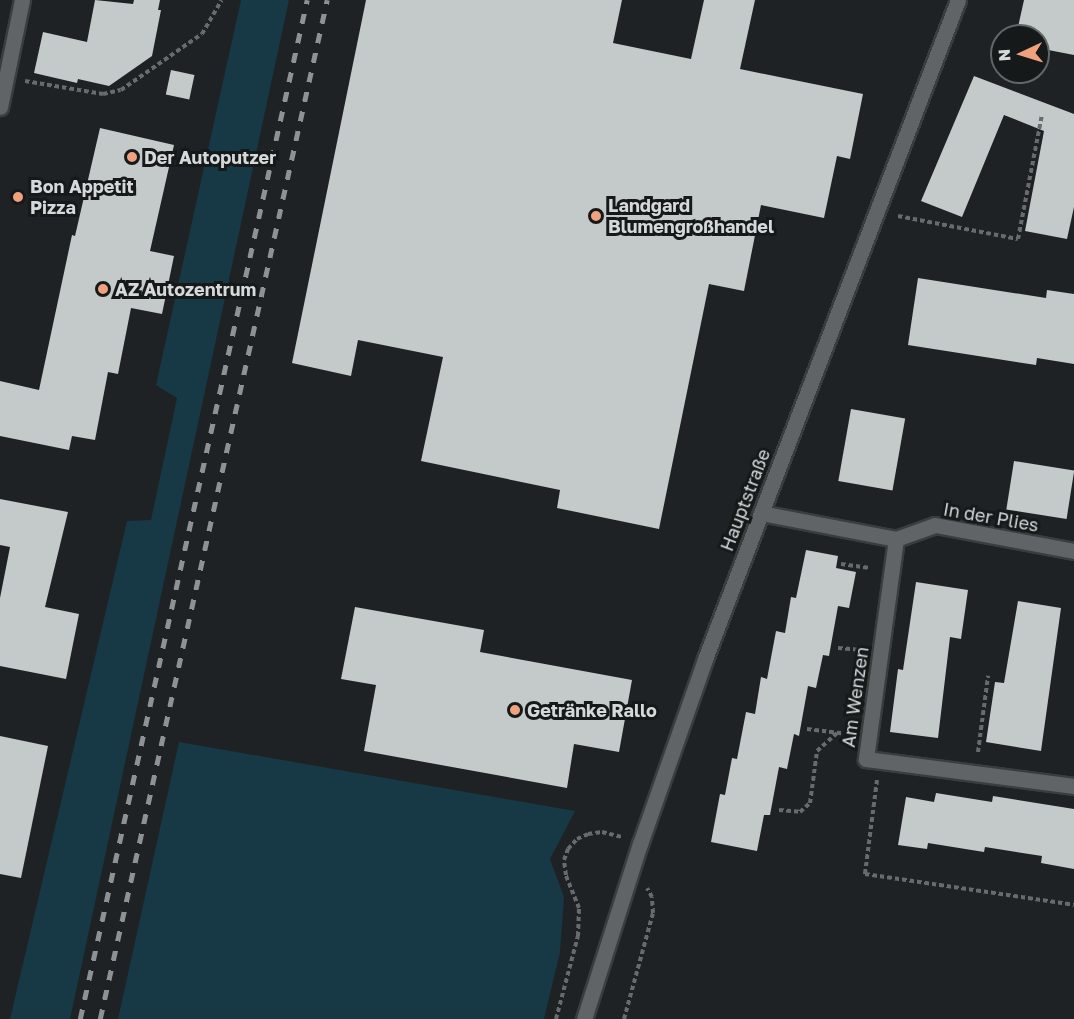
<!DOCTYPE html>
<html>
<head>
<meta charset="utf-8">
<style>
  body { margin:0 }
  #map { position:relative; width:1074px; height:1019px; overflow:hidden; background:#1f2224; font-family:"Golos Text",sans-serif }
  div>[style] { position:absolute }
  .green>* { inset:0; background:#163945 }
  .building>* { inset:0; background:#c4c9ca; transform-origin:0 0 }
  .path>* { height:4px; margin-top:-2px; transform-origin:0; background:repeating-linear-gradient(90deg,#686b6d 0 4.5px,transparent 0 7.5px) }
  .roads { filter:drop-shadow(2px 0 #3a3d3e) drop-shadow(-2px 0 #3a3d3e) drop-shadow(0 2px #3a3d3e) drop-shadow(0 -2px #3a3d3e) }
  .street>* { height:15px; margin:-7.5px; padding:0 7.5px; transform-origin:7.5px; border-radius:7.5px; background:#606466 }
  .rail>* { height:4.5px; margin-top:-2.25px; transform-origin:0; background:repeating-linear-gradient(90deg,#8f9294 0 10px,transparent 0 20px) }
  .dots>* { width:16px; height:16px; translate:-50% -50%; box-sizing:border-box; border:3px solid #16191a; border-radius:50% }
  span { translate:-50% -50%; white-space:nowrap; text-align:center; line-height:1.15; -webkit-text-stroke:6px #16191a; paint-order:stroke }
  .poi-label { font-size:18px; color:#d6d9da; font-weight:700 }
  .left { translate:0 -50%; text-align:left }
  .street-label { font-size:18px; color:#d6d9da }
  .north { position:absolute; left:990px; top:24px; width:60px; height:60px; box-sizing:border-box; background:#16191a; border:2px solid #636667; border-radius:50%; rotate:266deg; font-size:16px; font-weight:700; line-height:24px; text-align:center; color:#d6d9da }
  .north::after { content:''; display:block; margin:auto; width:21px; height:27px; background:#f2a17e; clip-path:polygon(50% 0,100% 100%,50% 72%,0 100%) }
</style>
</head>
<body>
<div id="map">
  <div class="green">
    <div style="clip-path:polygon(241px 0,289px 0,70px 1019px,10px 1019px,127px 521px,151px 520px,177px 398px,156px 385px)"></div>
    <div style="clip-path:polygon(179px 742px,575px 811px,550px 859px,564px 897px,560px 952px,544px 1019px,118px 1019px)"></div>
  </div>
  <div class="building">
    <div style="clip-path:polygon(95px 0,133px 4px,134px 0,160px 0,158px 10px,161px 10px,152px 56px,109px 86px,78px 79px,77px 83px,34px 73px,43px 32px,87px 42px)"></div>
    <div style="clip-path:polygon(366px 0,622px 0,613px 43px,691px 59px,704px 0,755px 0,740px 69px,863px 94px,850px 159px,837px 156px,824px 218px,761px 205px,744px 291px,709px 284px,659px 529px,557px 508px,560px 490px,421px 461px,443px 357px,358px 340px,351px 376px,292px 363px)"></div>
    <div style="clip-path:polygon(1024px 0,1074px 0,1074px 55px,1038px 48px,1038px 36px,1016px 36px)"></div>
    <div style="left:171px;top:70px;width:24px;height:25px;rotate:12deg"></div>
    <div style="clip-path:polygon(974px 76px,1074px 114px,1074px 207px,1067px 239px,1025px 231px,1044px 131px,1004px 115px,962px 217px,921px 201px)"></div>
    <div style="clip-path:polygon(100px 128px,174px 145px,150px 251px,174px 256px,162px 314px,131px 308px,118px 374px,108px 372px,95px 440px,72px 436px,69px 450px,0 436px,0 381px,39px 390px,72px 235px,75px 236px)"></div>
    <div style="clip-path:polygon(918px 278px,1046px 298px,1047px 290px,1074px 294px,1074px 364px,1037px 358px,1036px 365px,908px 345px)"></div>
    <div style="left:851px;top:409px;width:55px;height:73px;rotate:10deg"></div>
    <div style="left:1014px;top:461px;width:61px;height:49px;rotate:9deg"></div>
    <div style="clip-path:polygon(0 499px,68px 512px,45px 607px,79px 614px,66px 679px,0 666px,0 598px,10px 547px,0 545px)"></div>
    <div style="clip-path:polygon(806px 550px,838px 556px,836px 568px,856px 572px,849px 608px,838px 606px,829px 656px,823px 655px,816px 688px,808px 686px,799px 736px,794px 734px,787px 769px,779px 767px,770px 815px,764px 815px,757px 851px,711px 842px,720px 794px,725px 795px,732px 758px,737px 759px,746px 712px,755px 714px,761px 677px,767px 679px,776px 631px,785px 633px,791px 597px,796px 598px)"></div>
    <div style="clip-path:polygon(916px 582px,968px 590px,961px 639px,950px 637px,938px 738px,890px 732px,898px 669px,903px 670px)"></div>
    <div style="clip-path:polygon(1018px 601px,1061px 608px,1041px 751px,986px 742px,995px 682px,1004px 683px)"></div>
    <div style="clip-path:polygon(355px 607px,484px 630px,480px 652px,632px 680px,619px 752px,574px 744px,567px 788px,364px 751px,376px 685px,341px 679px)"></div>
    <div style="clip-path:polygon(0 736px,48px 746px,21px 878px,0 874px)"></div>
    <div style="clip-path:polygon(936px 793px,992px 802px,993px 796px,1074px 809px,1074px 869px,1041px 863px,1042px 856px,985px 847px,984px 852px,928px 843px,927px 849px,898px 845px,906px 797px,934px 802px)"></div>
  </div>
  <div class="path">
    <div style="left:25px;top:81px;width:79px;rotate:9.5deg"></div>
    <div style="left:103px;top:94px;width:18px;rotate:-13deg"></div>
    <div style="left:121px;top:90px;width:98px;rotate:-34.7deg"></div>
    <div style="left:202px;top:34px;width:39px;rotate:-60deg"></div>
    <div style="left:898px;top:216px;width:122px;rotate:10.9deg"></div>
    <div style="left:1018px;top:239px;width:127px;rotate:-79.1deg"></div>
    <div style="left:841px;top:564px;width:29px;rotate:8deg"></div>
    <div style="left:838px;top:648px;width:21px;rotate:5deg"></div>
    <div style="left:807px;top:729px;width:41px;rotate:7deg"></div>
    <div style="left:978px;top:752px;width:77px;rotate:-82.5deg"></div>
    <div style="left:877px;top:780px;width:95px;rotate:97.3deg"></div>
    <div style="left:865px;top:874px;width:211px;rotate:8.4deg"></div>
    <div style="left:779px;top:810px;width:21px;rotate:5deg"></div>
    <div style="left:800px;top:812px;width:13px;rotate:-42deg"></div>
    <div style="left:810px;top:803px;width:52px;rotate:-82.3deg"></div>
    <div style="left:817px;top:751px;width:27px;rotate:-42deg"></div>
    <div style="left:556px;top:1019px;width:86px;rotate:-75.2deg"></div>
    <div style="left:578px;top:936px;width:28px;rotate:-88deg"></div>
    <div style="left:579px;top:908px;width:35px;rotate:-112deg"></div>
    <div style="left:566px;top:875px;width:15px;rotate:-98deg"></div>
    <div style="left:564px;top:860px;width:12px;rotate:-70deg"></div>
    <div style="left:568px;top:849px;width:13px;rotate:-48deg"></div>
    <div style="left:577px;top:839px;width:12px;rotate:-24deg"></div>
    <div style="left:588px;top:834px;width:14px;rotate:-8deg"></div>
    <div style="left:602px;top:832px;width:21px;rotate:14deg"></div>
    <div style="left:624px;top:1019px;width:110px;rotate:-74.7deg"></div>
    <div style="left:653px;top:913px;width:16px;rotate:-94deg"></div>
    <div style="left:652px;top:897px;width:10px;rotate:-119deg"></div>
  </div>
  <div class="roads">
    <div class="street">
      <div style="left:0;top:107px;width:109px;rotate:-78.4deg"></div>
      <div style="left:761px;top:513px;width:137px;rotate:10.9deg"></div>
      <div style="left:896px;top:539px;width:41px;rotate:-19.7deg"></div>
      <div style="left:935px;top:525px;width:141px;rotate:10.6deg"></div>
      <div style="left:896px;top:539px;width:222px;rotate:97.8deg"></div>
      <div style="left:866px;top:759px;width:210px;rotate:7.4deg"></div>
      <div style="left:584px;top:1019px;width:184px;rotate:-72.3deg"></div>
      <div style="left:640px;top:844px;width:196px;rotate:-70.6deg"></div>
      <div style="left:705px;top:659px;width:706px;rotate:-69deg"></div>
    </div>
  </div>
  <div class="rail">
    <div style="left:80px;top:1019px;width:1044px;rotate:-77.44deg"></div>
    <div style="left:100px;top:1019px;width:1044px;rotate:-77.44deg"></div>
  </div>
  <div class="dots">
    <div style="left:132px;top:157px;background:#f2a17e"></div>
    <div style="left:18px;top:197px;background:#f2a17e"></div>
    <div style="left:596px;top:216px;background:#f2a17e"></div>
    <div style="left:103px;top:289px;background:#f2a17e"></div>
    <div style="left:515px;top:710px;background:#f2a17e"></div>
  </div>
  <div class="poi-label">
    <span class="left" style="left:144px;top:157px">Der Autoputzer</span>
    <span class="left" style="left:30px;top:197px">Bon Appetit<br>Pizza</span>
    <span class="left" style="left:608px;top:216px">Landgard<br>Blumengroßhandel</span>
    <span class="left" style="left:115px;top:289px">AZ Autozentrum</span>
    <span class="left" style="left:527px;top:710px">Getränke Rallo</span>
  </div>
  <div class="street-label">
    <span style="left:745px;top:500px;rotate:-69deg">Hauptstraße</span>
    <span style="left:991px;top:517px;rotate:10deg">In der Plies</span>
    <span style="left:855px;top:697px;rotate:-82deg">Am Wenzen</span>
  </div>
  <div class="north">N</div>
</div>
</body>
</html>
